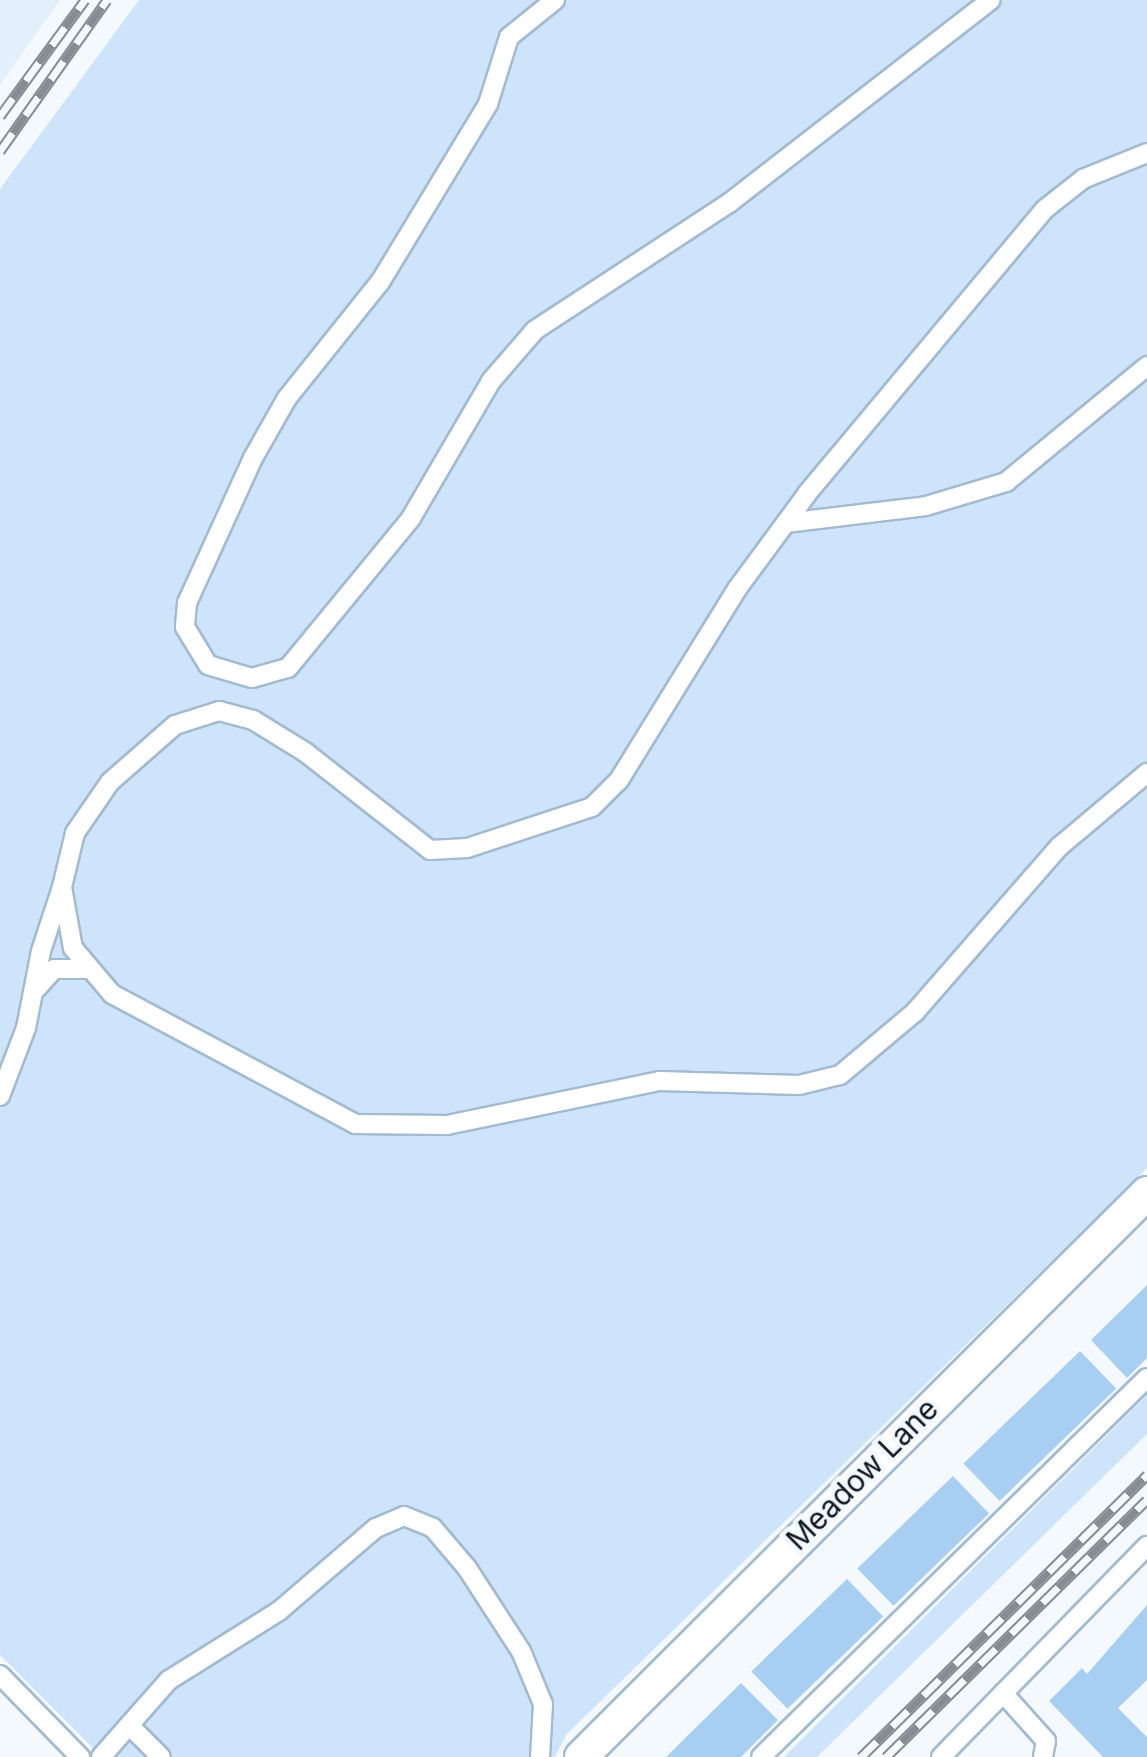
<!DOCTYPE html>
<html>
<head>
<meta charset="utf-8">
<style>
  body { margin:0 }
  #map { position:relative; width:1147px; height:1757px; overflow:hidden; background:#f4f9fd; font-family:Inter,sans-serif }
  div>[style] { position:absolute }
  .built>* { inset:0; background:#e3effa }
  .green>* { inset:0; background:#cde4fa }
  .building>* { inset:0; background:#a8cff2; transform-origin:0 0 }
  .roads { filter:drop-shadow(2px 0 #a3bacf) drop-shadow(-2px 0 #a3bacf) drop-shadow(0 2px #a3bacf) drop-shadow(0 -2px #a3bacf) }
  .service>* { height:18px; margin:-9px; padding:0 9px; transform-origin:9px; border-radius:9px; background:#fff }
  .minor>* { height:32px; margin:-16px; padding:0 16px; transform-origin:16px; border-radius:16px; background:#fff }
  .rail>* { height:11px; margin-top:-5.5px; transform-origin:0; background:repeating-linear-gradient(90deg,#f4f9fd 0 22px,#858c92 0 44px); box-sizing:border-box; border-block:2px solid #858c92 }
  span { translate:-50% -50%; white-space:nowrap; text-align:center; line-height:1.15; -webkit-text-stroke:9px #f4f9fd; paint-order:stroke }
  .street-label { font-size:30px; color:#0f171f }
</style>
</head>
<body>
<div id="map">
  <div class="built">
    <div style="clip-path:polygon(0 0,60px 0,0 85px)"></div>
  </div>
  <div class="green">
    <div style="clip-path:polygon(139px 0,1147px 0,1147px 1168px,566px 1735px,555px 1757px,102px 1757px,0 1655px,0 189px)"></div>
    <div style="clip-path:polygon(1147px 1395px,1147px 1434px,817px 1757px,784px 1757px)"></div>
  </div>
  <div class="building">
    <div style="clip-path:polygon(1147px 1285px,1147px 1358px,1127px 1378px,1091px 1340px)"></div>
    <div style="left:1080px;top:1351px;width:52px;height:162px;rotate:46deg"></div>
    <div style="left:953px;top:1476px;width:52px;height:133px;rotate:46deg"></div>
    <div style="left:847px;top:1579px;width:52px;height:133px;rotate:46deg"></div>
    <div style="clip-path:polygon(1147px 1605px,1147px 1680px,1118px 1708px,1147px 1737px,1147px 1757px,1103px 1757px,1049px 1701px,1082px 1668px,1087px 1674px)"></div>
    <div style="clip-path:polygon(741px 1683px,778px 1720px,741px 1757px,666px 1757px)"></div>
  </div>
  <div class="roads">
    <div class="service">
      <div style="left:555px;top:0;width:59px;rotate:141.2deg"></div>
      <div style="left:509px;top:37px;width:70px;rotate:107.4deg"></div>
      <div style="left:488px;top:104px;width:208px;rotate:121.2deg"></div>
      <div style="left:380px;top:282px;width:149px;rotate:128.7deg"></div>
      <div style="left:287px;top:398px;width:69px;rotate:119.5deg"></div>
      <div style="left:253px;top:458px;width:159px;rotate:114.5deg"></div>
      <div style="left:187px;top:603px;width:24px;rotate:95deg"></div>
      <div style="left:185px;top:627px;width:44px;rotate:58.8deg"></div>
      <div style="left:208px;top:665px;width:46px;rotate:16.5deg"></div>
      <div style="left:252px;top:678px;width:37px;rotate:-16deg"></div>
      <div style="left:288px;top:668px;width:194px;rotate:-50.6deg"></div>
      <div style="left:411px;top:518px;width:159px;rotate:-59.7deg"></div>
      <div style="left:491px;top:381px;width:67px;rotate:-49.2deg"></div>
      <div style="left:535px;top:330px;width:232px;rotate:-33.2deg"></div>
      <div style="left:729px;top:203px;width:331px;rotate:-37.8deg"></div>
      <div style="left:1147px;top:153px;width:69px;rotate:157.9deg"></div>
      <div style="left:1083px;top:179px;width:48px;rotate:141.7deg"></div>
      <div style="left:1045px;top:209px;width:371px;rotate:129.9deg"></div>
      <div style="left:807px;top:494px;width:118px;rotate:126.4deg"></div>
      <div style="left:737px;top:589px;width:225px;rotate:121.7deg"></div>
      <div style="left:619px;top:780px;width:38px;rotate:135deg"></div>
      <div style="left:592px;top:807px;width:132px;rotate:161.8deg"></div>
      <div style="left:467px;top:848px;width:37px;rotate:177deg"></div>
      <div style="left:430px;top:850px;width:159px;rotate:-141.9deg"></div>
      <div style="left:305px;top:752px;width:61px;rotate:-148.4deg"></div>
      <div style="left:253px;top:720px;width:35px;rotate:-165deg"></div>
      <div style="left:219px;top:711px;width:46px;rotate:162.3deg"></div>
      <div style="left:175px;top:725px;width:86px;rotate:138.8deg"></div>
      <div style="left:110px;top:782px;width:62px;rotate:124.5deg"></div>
      <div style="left:75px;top:833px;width:56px;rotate:103.5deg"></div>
      <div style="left:62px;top:887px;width:62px;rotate:79.8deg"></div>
      <div style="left:73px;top:948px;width:60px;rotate:49.7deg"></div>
      <div style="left:112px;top:994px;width:276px;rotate:28.1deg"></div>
      <div style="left:355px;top:1124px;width:92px;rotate:0.6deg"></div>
      <div style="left:447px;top:1125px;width:217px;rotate:-11.7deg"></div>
      <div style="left:660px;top:1081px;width:139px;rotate:1.6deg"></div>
      <div style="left:799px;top:1085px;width:42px;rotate:-13.7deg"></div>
      <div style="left:840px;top:1075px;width:98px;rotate:-40deg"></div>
      <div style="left:915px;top:1012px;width:220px;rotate:-48.9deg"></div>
      <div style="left:1060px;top:846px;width:114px;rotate:-40deg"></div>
      <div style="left:786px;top:523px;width:141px;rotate:-6.9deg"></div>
      <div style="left:926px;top:506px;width:84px;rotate:-16.7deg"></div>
      <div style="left:1006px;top:482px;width:183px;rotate:-39.4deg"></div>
      <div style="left:36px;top:989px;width:27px;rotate:-48deg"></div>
      <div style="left:54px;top:969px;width:31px"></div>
      <div style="left:0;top:1096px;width:73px;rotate:-69.1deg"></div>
      <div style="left:26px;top:1028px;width:78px;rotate:-79deg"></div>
      <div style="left:41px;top:951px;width:67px;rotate:-71.8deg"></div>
      <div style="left:0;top:1675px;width:115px;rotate:45.7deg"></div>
      <div style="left:1003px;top:1693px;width:64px;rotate:48.1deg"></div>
      <div style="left:1046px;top:1741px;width:16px;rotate:101deg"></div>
      <div style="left:129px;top:1725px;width:45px;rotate:45deg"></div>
      <div style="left:101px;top:1757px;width:103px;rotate:-48.6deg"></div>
      <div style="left:169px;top:1680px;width:130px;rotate:-32.1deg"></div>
      <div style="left:279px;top:1611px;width:128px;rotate:-40.6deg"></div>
      <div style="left:376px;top:1528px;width:30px;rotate:-23deg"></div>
      <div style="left:404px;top:1516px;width:31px;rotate:22deg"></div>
      <div style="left:433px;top:1528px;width:52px;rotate:49.6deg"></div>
      <div style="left:467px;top:1568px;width:99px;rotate:57deg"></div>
      <div style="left:521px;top:1651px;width:57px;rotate:67.5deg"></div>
      <div style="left:543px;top:1704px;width:53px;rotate:93.2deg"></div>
      <div style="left:761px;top:1757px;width:541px;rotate:-44.48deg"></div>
      <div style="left:941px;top:1757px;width:295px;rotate:-45.7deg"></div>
    </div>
    <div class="minor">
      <div style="left:581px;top:1757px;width:799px;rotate:-44.9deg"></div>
    </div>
  </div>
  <div class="rail">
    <div style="left:0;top:116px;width:144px;rotate:-53.8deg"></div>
    <div style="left:0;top:151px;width:185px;rotate:-54.7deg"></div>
    <div style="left:861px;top:1757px;width:402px;rotate:-44.6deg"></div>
    <div style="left:886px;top:1757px;width:366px;rotate:-44.6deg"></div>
  </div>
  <div class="street-label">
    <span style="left:862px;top:1474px;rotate:-45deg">Meadow Lane</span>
  </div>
</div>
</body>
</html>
